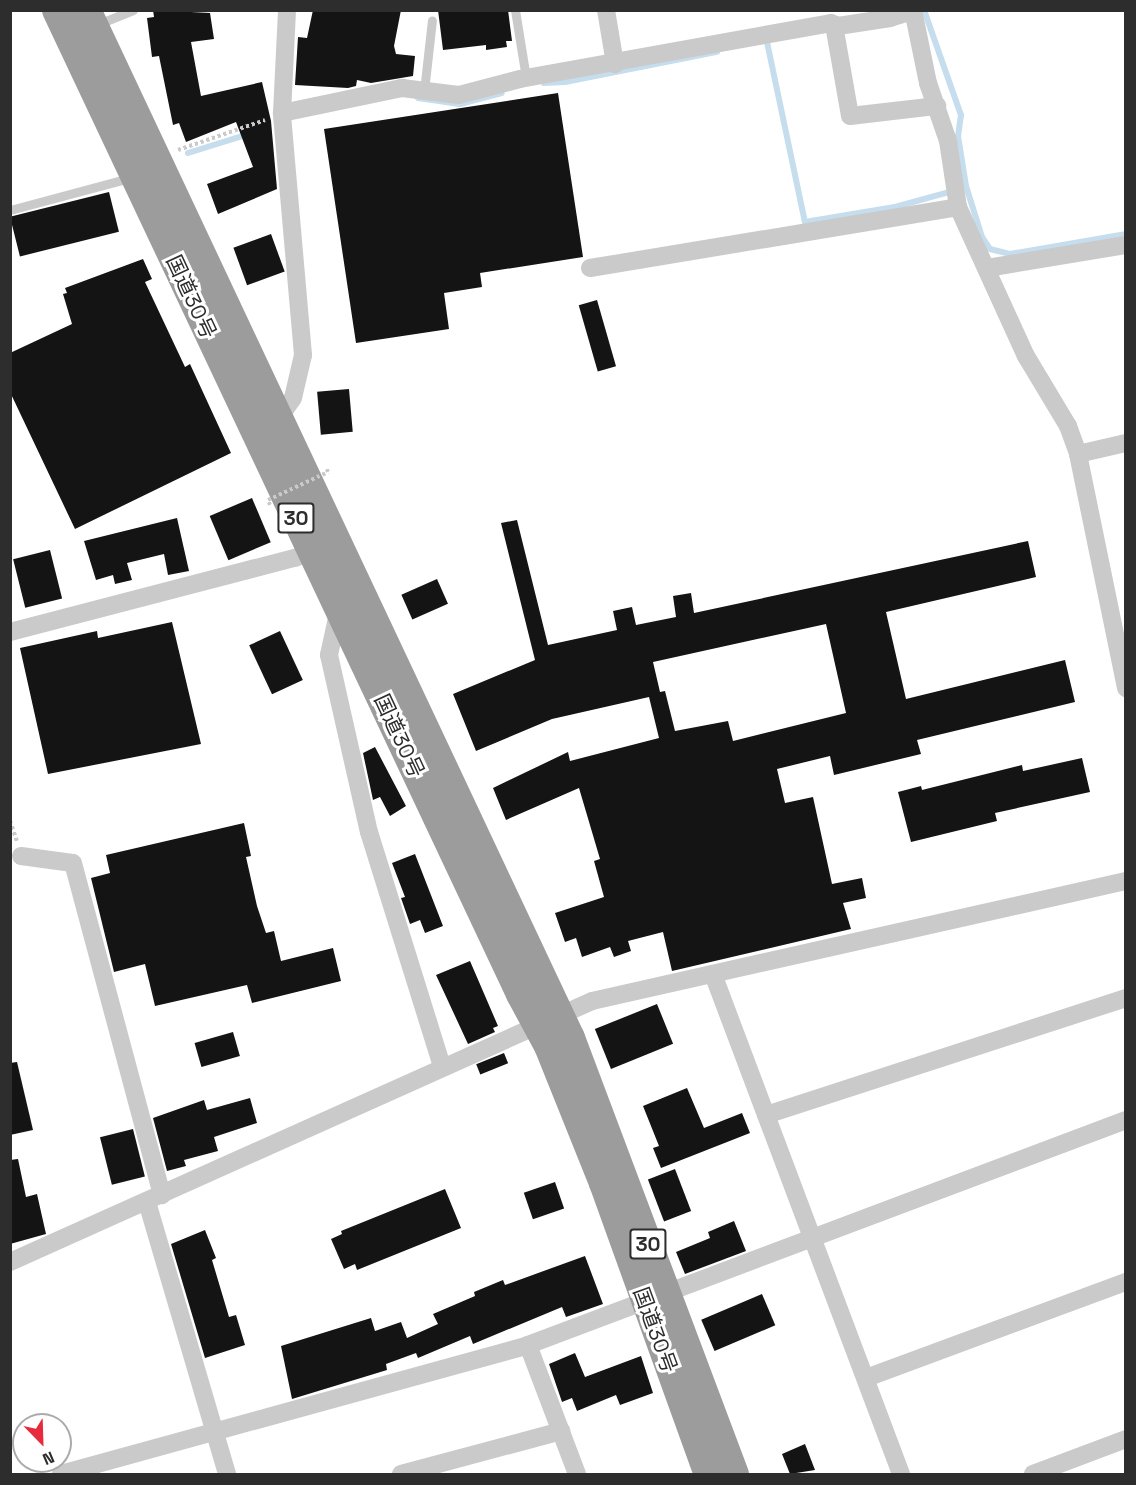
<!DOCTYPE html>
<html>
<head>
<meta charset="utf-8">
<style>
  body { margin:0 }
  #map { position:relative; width:1136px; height:1485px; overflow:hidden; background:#fff; font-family:"Space Grotesk","Noto Sans JP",sans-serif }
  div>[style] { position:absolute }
  .stream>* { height:6px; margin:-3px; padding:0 3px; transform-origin:3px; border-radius:3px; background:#c5ddec }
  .building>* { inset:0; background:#141414; transform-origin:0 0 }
  .path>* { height:4px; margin-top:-2px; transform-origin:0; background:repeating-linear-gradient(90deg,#cacaca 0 3px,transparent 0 6px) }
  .service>* { height:9px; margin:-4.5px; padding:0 4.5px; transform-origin:4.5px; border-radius:4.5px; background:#cacaca }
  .minor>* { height:18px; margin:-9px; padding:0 9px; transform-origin:9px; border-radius:9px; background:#cacaca }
  .trunk>* { height:30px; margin:-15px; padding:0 15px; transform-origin:15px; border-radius:15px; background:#9c9c9c }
  .path-bridge>* { height:4px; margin-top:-2px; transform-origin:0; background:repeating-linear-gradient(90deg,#cacaca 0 3px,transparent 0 6px) }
  span { translate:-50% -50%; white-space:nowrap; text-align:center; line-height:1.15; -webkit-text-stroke:6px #fff; paint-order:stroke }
  .shield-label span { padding:2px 4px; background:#fff; border:2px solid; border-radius:4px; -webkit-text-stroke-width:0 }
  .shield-label { font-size:20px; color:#2d2d2d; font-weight:700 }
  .street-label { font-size:21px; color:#2d2d2d }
  .frame { position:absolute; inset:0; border:12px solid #2d2d2d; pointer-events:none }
  .north { position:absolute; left:12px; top:1413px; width:60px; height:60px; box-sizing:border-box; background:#fff; border:2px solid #ababab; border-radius:50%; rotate:157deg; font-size:16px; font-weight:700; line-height:24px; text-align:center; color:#2d2d2d }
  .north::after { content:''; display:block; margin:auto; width:21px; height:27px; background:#e82b3c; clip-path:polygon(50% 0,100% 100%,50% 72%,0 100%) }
</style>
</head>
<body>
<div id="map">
  <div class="stream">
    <div style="left:924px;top:10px;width:111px;rotate:70.6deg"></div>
    <div style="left:961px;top:115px;width:21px;rotate:98deg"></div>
    <div style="left:958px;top:136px;width:51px;rotate:80.9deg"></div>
    <div style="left:966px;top:186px;width:53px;rotate:72.6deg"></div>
    <div style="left:982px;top:237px;width:14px;rotate:56deg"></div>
    <div style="left:990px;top:249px;width:21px;rotate:14deg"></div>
    <div style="left:1010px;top:254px;width:118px;rotate:-9.8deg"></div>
    <div style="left:767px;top:42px;width:184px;rotate:78.1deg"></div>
    <div style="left:805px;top:222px;width:91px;rotate:-9.5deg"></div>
    <div style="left:895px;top:207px;width:53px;rotate:-15.4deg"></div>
    <div style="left:544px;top:83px;width:21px;rotate:-3deg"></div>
    <div style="left:565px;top:82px;width:155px;rotate:-11.2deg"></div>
    <div style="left:418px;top:98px;width:42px;rotate:8.1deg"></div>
    <div style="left:460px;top:104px;width:43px;rotate:-14.7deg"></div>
    <div style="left:188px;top:153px;width:64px;rotate:-17.3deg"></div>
  </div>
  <div class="building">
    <div style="clip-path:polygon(153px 10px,210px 13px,214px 39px,191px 42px,201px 96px,262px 82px,271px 121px,277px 189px,218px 214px,207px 184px,253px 167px,236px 122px,186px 142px,179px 123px,173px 125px,159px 56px,152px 57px,147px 18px,154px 17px)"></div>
    <div style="clip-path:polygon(313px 10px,401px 10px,394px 46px,396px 54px,415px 56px,413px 76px,371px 83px,357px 80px,356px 86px,348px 88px,295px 85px,298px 37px,307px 38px)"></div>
    <div style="clip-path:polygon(438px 10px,508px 10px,512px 41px,506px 41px,507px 47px,486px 50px,486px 45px,443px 50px)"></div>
    <div style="clip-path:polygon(558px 93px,583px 257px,480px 273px,482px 287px,444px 293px,449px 329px,356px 343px,324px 129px)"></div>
    <div style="left:109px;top:192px;width:41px;height:102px;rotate:76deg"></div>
    <div style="left:271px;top:234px;width:40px;height:40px;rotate:70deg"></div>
    <div style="clip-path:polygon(143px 259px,152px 279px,145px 282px,185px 367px,190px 364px,231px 453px,75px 529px,10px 392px,10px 353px,72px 324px,63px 294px,67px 293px,65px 288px)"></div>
    <div style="left:597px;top:300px;width:69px;height:19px;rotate:74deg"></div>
    <div style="left:349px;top:389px;width:43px;height:32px;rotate:85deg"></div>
    <div style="left:252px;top:498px;width:48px;height:46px;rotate:67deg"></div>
    <div style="clip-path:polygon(177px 518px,189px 571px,168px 575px,164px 554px,127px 563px,132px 580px,115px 584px,113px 575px,96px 580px,84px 541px)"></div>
    <div style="clip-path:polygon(evenodd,517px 520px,548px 645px,617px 630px,613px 611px,632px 607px,636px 625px,676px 617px,673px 596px,691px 593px,694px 613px,1028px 541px,1036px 577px,886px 612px,906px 699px,1065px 660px,1075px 702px,917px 740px,921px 754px,834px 775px,830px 756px,777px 769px,785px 803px,813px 797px,832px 884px,862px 878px,866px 898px,843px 903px,851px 929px,672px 971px,663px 932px,628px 941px,631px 951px,614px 957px,610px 947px,582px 957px,576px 938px,565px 942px,555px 913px,604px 897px,594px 861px,600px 859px,579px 788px,506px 820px,493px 788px,568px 752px,570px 761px,659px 738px,649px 697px,552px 719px,476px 751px,453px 694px,535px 660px,501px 523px,517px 520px,826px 624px,846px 713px,733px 741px,728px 721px,675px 731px,665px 691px,660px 692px,653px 662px,826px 624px)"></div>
    <div style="left:50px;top:550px;width:50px;height:38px;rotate:76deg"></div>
    <div style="left:437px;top:579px;width:27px;height:39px;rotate:66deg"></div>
    <div style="clip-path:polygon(172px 622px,201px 744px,48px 774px,20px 648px,97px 631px,98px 638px)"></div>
    <div style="left:280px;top:631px;width:54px;height:34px;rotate:65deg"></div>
    <div style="clip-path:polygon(375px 747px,406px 806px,390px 816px,380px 797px,373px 800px,363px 753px)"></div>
    <div style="clip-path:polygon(1082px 758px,1090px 792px,995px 813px,997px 821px,911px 842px,898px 792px,921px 786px,922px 790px,1022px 765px,1023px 771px)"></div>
    <div style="clip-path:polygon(244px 823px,251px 856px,246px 857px,257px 906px,266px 933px,274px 931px,281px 961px,333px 948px,341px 981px,252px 1003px,247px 985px,155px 1006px,145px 964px,114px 972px,91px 878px,110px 873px,106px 855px)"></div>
    <div style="clip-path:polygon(415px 854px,443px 926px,425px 933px,420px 920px,410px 924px,401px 898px,405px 897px,392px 863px)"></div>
    <div style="clip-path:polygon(470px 961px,498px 1026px,493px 1028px,495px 1032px,468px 1044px,436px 975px)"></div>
    <div style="left:657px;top:1004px;width:43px;height:67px;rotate:68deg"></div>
    <div style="left:233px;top:1032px;width:25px;height:40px;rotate:74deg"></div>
    <div style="left:504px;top:1053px;width:11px;height:30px;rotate:68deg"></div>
    <div style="clip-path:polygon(17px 1062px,33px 1130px,10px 1135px,10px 1063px)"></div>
    <div style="clip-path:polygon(687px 1088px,704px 1128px,742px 1113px,750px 1133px,661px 1168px,653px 1148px,659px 1146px,643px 1106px)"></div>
    <div style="clip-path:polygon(250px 1098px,257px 1123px,214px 1137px,218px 1151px,184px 1160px,186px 1166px,167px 1171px,153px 1118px,204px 1100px,207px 1110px)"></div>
    <div style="left:133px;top:1129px;width:49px;height:34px;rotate:76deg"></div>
    <div style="clip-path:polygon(18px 1159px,26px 1197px,37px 1194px,46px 1234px,10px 1244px,10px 1160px)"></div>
    <div style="left:675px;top:1169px;width:45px;height:29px;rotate:69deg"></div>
    <div style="left:555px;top:1182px;width:28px;height:33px;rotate:71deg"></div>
    <div style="clip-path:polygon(445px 1189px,461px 1228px,357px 1270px,355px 1264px,344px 1269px,331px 1239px,342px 1234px,341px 1231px)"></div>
    <div style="clip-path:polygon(734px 1221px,746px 1251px,685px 1274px,676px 1252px,710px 1238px,708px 1232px)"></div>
    <div style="clip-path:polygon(205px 1230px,216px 1258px,212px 1260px,229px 1317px,236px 1315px,245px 1345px,205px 1358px,171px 1244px)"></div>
    <div style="clip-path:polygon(585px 1256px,603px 1304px,566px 1317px,562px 1307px,473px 1344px,470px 1336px,418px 1358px,416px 1353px,386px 1364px,387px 1370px,292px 1399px,281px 1346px,371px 1318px,375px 1331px,401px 1322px,407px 1338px,438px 1324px,433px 1314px,475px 1296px,474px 1292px,503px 1280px,505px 1285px)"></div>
    <div style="left:762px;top:1294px;width:34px;height:66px;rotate:67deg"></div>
    <div style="clip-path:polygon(575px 1353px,585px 1377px,641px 1356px,653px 1393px,620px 1405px,616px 1395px,577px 1411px,572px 1398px,562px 1402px,549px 1364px)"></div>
    <div style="clip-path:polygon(805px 1444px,815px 1470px,790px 1474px,782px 1454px)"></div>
  </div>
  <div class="path">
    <div style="left:178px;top:150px;width:92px;rotate:-19deg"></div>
    <div style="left:10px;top:821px;width:21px;rotate:71deg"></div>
  </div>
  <div class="service">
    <div style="left:515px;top:10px;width:69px;rotate:80.8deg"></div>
    <div style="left:96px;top:25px;width:40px;rotate:-22deg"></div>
    <div style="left:424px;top:91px;width:71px;rotate:-83.6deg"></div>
    <div style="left:10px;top:210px;width:127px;rotate:-15deg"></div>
  </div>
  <div class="minor">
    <div style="left:606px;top:10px;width:55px;rotate:80.5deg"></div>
    <div style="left:913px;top:10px;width:75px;rotate:78.4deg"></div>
    <div style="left:928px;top:83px;width:61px;rotate:71deg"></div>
    <div style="left:948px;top:141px;width:67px;rotate:81.4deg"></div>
    <div style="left:958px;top:207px;width:164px;rotate:65.5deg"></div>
    <div style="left:1026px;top:356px;width:82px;rotate:59deg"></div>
    <div style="left:1068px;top:426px;width:30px;rotate:70deg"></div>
    <div style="left:1078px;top:454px;width:239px;rotate:78.4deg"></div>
    <div style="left:834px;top:25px;width:92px;rotate:80deg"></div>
    <div style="left:850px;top:116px;width:88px;rotate:-6.6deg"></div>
    <div style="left:282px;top:113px;width:123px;rotate:-11.8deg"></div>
    <div style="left:402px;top:88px;width:57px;rotate:7deg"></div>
    <div style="left:459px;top:95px;width:63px;rotate:-14.7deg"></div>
    <div style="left:520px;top:79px;width:316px;rotate:-10.2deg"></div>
    <div style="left:831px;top:23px;width:8px;rotate:23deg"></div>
    <div style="left:838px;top:26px;width:53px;rotate:-8.7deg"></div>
    <div style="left:890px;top:18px;width:24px;rotate:-17deg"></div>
    <div style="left:590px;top:268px;width:373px;rotate:-9.4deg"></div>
    <div style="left:987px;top:268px;width:141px;rotate:-9.4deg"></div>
    <div style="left:272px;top:421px;width:8px;rotate:-23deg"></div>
    <div style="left:279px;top:418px;width:24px;rotate:-55deg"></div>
    <div style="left:293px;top:398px;width:44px;rotate:-76.9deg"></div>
    <div style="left:303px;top:355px;width:243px;rotate:-95deg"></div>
    <div style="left:282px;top:113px;width:103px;rotate:-87.2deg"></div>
    <div style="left:1078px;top:454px;width:49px;rotate:-12.9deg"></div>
    <div style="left:339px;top:609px;width:47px;rotate:102.3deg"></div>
    <div style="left:329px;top:655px;width:181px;rotate:77.3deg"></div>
    <div style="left:369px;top:832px;width:246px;rotate:72.7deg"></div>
    <div style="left:10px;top:632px;width:294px;rotate:-14.6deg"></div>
    <div style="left:295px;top:558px;width:27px;rotate:-22deg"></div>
    <div style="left:21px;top:856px;width:52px;rotate:7.7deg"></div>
    <div style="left:73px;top:863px;width:344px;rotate:75deg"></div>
    <div style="left:713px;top:974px;width:534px;rotate:69.39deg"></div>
    <div style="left:766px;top:1115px;width:379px;rotate:-18deg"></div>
    <div style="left:147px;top:1202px;width:284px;rotate:73.6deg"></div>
    <div style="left:10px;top:1262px;width:638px;rotate:-24.15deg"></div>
    <div style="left:592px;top:1001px;width:547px;rotate:-12.67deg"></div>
    <div style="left:528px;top:1345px;width:138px;rotate:69.2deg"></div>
    <div style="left:866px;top:1378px;width:277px;rotate:-20.3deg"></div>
    <div style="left:61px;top:1474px;width:484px;rotate:-15.4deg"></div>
    <div style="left:528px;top:1345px;width:639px;rotate:-20.62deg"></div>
    <div style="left:401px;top:1474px;width:166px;rotate:-15deg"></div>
    <div style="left:1033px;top:1474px;width:99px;rotate:-20.6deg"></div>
  </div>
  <div class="trunk">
    <div style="left:57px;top:10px;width:1088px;rotate:64.75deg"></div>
    <div style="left:521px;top:994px;width:59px;rotate:61.7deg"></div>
    <div style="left:549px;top:1046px;width:148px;rotate:68.1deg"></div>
    <div style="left:604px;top:1183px;width:309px;rotate:70.2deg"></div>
    <div style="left:86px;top:10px;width:1136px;rotate:64.79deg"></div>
    <div style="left:570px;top:1038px;width:466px;rotate:69.4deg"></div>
  </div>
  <div class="path-bridge">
    <div style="left:270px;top:505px;width:5px;rotate:-112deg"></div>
    <div style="left:268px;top:500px;width:66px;rotate:-25deg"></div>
    <div style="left:328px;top:472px;width:5px;rotate:-112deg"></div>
  </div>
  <div class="shield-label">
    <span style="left:296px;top:518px">30</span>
    <span style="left:648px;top:1244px">30</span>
  </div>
  <div class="street-label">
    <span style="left:191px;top:297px;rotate:65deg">国道30号</span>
    <span style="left:399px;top:736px;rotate:65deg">国道30号</span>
    <span style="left:655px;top:1330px;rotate:70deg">国道30号</span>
  </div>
  <div class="frame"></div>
  <div class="north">N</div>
</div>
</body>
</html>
